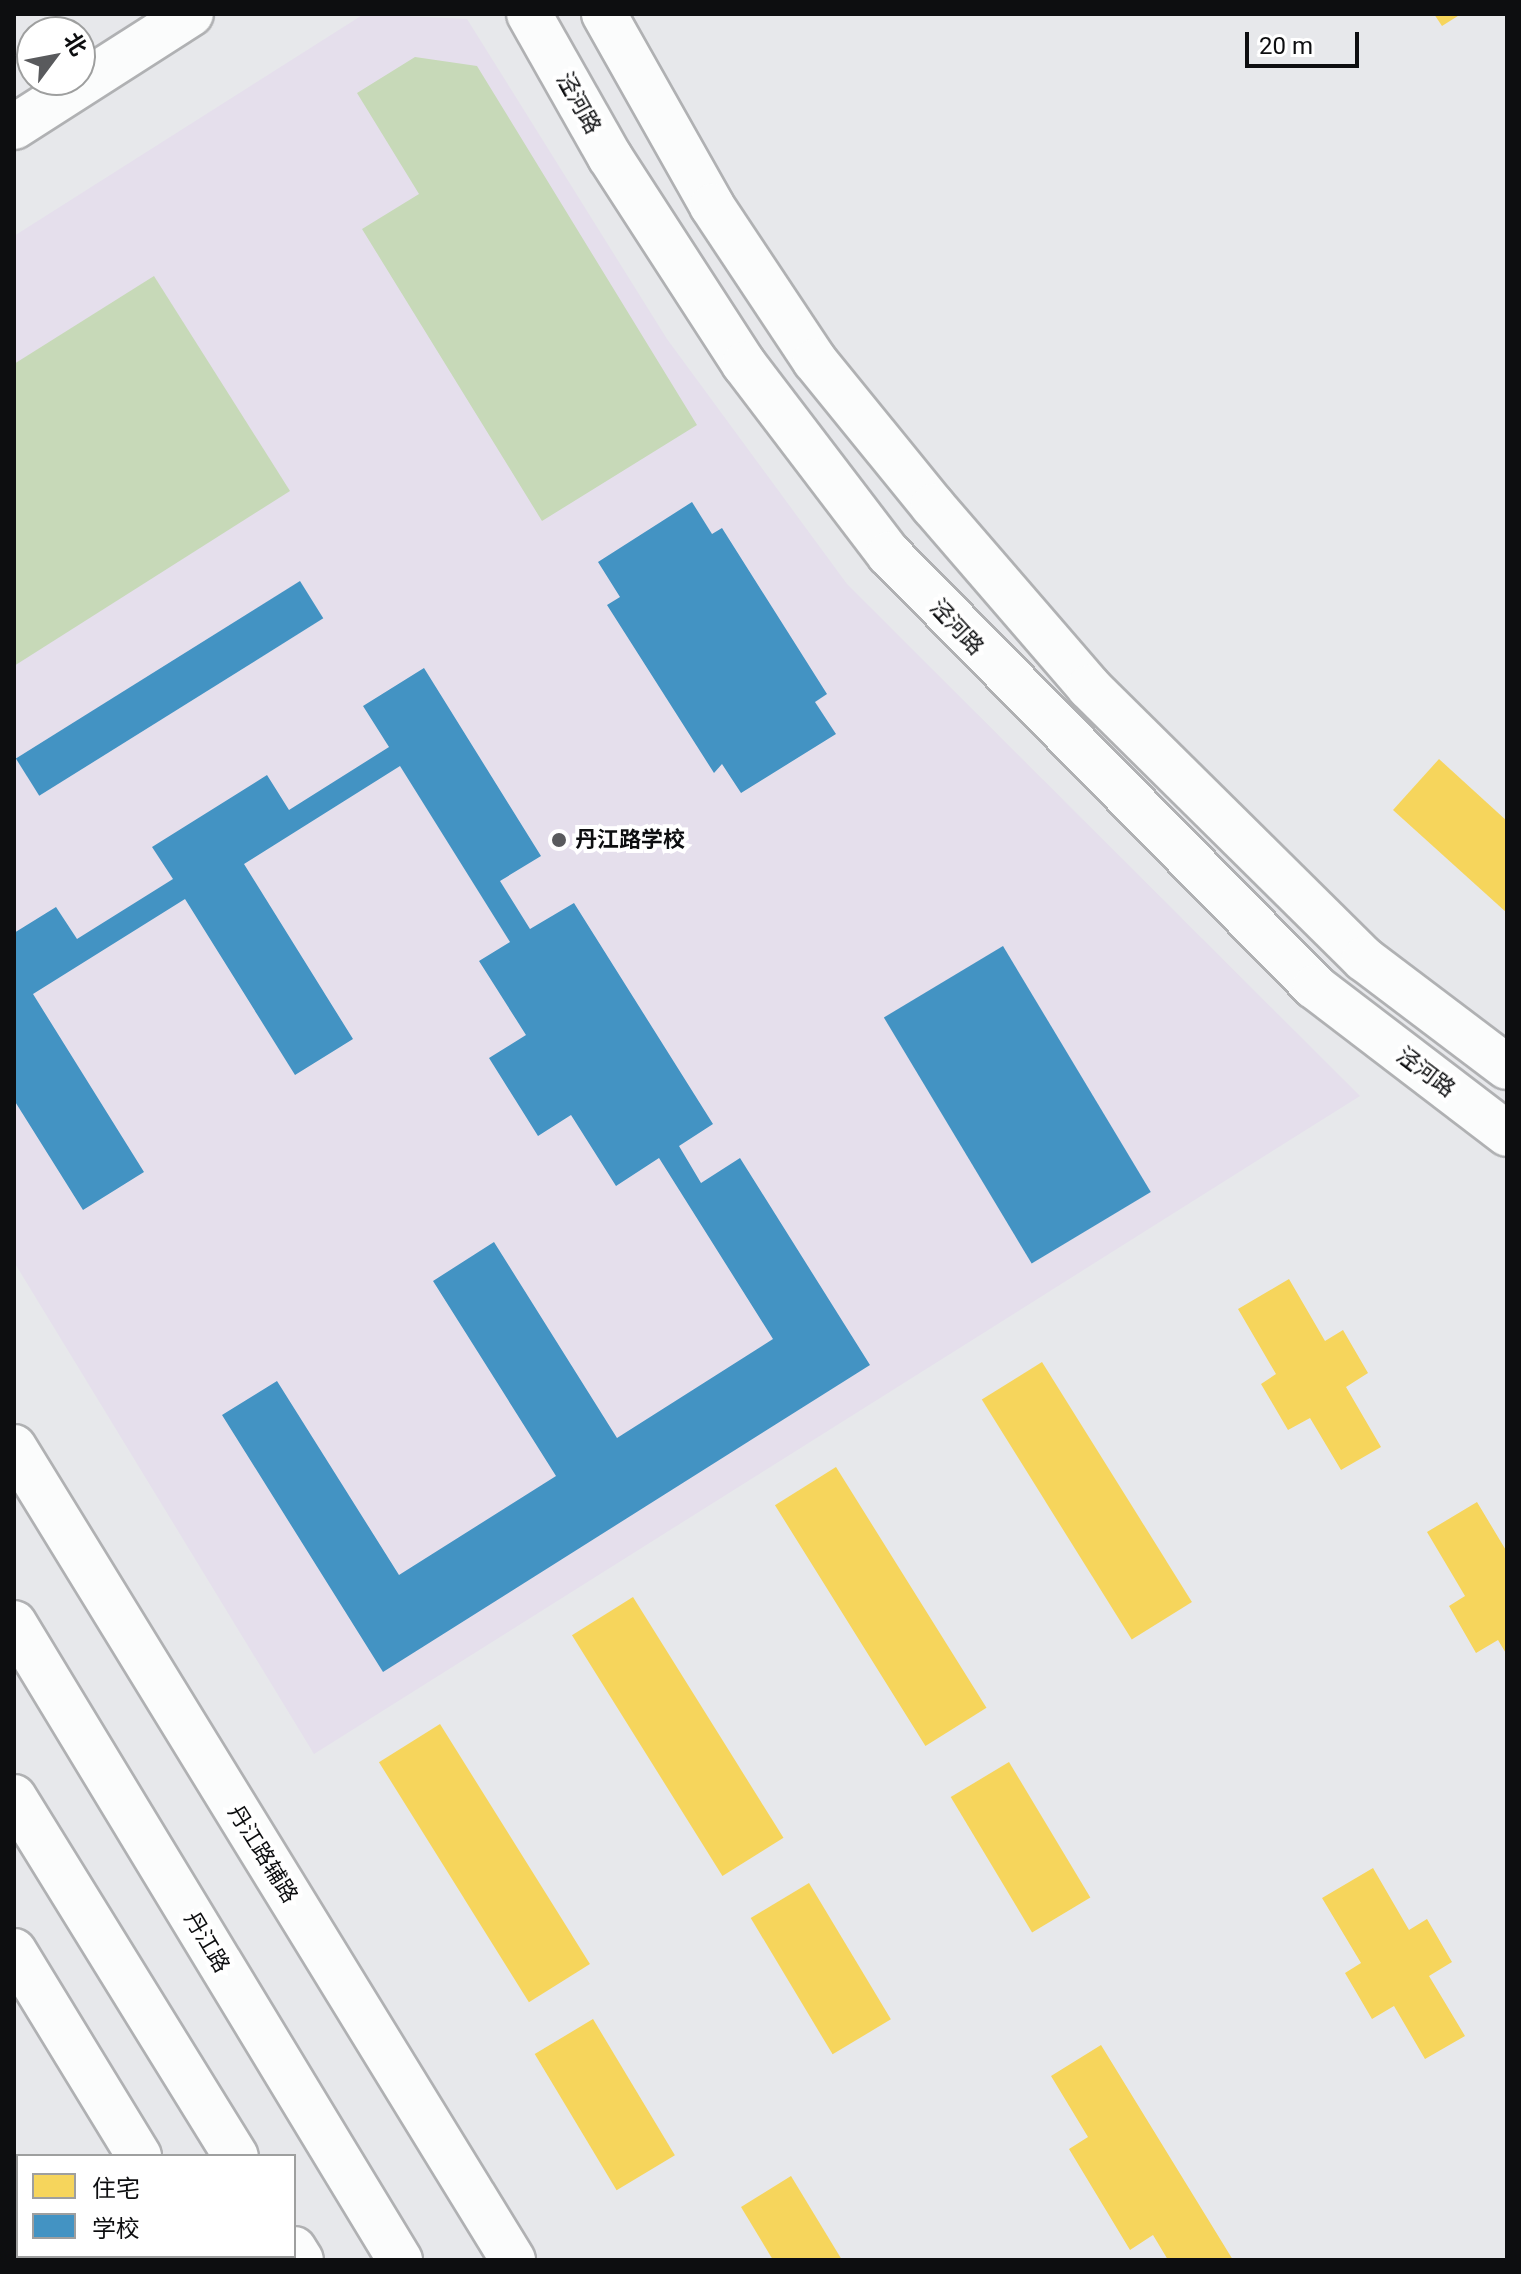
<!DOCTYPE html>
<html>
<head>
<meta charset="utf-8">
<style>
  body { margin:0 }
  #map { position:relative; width:1521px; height:2274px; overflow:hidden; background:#e7e8eb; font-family:Roboto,"Noto Sans SC",sans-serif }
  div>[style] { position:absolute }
  .education>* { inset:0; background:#e5dfec }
  .green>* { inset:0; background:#c7d9b8 }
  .homes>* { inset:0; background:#f6d55c; transform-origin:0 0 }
  .schools>* { inset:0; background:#4393c3; transform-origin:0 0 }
  .roads { filter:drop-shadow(2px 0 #b0b1b3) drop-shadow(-2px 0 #b0b1b3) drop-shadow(0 2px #b0b1b3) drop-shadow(0 -2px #b0b1b3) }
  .minor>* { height:44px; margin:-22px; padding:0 22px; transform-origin:22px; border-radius:22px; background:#fbfcfc }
  .highway>* { height:44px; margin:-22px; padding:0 22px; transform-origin:22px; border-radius:22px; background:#fbfcfc }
  .dots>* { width:22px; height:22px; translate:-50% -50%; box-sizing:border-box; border:4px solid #fff; border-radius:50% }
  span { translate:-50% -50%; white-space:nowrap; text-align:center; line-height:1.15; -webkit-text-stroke:8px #fff; paint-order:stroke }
  .street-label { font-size:22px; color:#0d0e10 }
  .poi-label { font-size:22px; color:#0d0e10; font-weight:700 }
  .left { translate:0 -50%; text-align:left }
  .frame { position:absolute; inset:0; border:16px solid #0d0e10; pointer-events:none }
  .legend { position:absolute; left:16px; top:2154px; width:280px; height:104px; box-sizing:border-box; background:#fff; border:2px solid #9e9f9f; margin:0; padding:10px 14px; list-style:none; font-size:24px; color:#0d0e10 }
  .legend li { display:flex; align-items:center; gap:16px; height:40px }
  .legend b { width:40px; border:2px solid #9e9f9f }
  .north { position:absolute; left:16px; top:16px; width:80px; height:80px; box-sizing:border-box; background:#fff; border:2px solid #9e9f9f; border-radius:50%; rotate:58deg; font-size:22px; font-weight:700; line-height:32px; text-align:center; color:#0d0e10 }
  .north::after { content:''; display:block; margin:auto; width:28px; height:36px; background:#595a5d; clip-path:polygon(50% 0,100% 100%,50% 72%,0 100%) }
  .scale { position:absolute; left:1245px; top:32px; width:114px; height:36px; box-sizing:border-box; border:4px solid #0d0e10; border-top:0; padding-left:10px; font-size:24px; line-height:28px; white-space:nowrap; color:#0d0e10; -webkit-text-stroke:6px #fff; paint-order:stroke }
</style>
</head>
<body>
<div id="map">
  <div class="education">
    <div style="clip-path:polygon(364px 14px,467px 19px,667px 339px,847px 584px,1360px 1096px,314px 1754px,14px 1262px,14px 236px)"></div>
  </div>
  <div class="green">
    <div style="clip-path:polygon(415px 57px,477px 66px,697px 425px,542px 521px,362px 229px,419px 194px,357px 93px)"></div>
    <div style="clip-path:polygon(154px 276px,290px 491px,14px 666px,14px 364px)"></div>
  </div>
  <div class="homes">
    <div style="clip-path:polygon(1434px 14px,1461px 14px,1442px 26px)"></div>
    <div style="clip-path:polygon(1439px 759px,1507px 821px,1507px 913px,1393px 810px)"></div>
    <div style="clip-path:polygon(1289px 1279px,1325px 1341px,1343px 1330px,1368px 1373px,1346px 1387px,1381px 1447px,1341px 1470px,1310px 1418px,1288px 1430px,1261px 1384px,1276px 1374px,1238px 1309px)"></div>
    <div style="left:1042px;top:1362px;width:283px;height:71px;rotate:58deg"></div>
    <div style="left:836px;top:1467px;width:284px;height:72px;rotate:58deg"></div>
    <div style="clip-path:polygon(1477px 1502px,1507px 1552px,1507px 1655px,1498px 1640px,1476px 1653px,1449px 1606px,1465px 1596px,1427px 1532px)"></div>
    <div style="left:633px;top:1597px;width:284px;height:72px;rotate:58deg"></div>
    <div style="left:440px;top:1724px;width:283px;height:72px;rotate:58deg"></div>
    <div style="left:1009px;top:1762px;width:158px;height:68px;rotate:59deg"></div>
    <div style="clip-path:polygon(1373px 1868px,1409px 1930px,1427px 1919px,1452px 1962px,1429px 1976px,1465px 2036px,1425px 2059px,1394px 2006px,1372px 2019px,1345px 1973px,1361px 1963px,1322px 1898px)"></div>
    <div style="left:809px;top:1883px;width:159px;height:68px;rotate:59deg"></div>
    <div style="left:593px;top:2019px;width:159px;height:68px;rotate:59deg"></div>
    <div style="clip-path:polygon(1101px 2045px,1233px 2260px,1168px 2260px,1153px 2235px,1130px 2250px,1069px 2149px,1088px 2137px,1051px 2076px)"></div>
    <div style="clip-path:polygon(791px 2176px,842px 2260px,773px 2260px,741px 2207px)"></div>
  </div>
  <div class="schools">
    <div style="clip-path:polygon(692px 502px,712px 534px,722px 528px,827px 694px,815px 702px,836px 734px,741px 793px,722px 764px,714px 773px,607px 605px,620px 597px,598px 562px)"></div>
    <div style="left:300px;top:581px;width:44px;height:335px;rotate:58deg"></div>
    <div style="clip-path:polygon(424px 668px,541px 856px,500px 881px,530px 929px,574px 903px,713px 1124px,679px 1146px,701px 1183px,740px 1158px,870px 1365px,383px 1672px,222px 1415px,277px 1381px,399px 1575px,556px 1476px,433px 1281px,494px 1242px,617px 1438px,773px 1339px,659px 1158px,616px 1186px,571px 1115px,538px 1136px,489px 1058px,526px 1035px,479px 961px,510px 942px,400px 766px,244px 864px,353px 1039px,295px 1075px,185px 899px,33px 994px,144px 1172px,83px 1210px,14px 1100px,14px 933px,56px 907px,77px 939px,173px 879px,152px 847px,267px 775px,289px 810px,389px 747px,363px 706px)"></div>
    <div style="left:1003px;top:946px;width:287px;height:139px;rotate:59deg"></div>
  </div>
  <div class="roads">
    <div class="minor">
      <div style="left:529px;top:14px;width:164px;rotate:60.5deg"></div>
      <div style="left:610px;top:157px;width:247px;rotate:57.1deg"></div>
      <div style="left:744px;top:364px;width:239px;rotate:52.7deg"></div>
      <div style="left:889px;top:554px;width:607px;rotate:45.47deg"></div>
      <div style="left:1315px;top:987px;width:242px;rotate:37.4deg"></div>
      <div style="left:604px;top:14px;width:220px;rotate:60.6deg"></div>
      <div style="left:712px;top:206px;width:186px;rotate:56.4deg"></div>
      <div style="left:815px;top:361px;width:187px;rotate:50.9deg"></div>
      <div style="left:933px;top:506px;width:239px;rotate:49.2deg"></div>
      <div style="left:1089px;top:687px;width:387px;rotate:44.7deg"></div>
      <div style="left:1364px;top:959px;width:179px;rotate:37.1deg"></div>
      <div style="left:14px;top:127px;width:210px;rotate:-32.6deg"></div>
      <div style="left:14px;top:1447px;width:954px;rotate:58.46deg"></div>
      <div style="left:14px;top:1951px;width:240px;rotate:58.6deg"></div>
      <div style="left:200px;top:2256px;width:4px;rotate:63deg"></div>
    </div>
    <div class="highway">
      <div style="left:14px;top:1623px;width:745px;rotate:58.79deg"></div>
      <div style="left:14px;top:1797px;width:422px;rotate:58.3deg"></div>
      <div style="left:294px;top:2249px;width:13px;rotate:58deg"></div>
    </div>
  </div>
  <div class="dots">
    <div style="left:559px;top:840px;background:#595a5d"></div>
  </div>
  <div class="street-label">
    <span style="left:579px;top:103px;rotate:61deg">泾河路</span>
    <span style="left:957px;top:627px;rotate:47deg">泾河路</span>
    <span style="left:1426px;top:1072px;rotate:37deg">泾河路</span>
    <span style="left:263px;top:1854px;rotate:58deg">丹江路辅路</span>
    <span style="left:207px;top:1942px;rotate:59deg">丹江路</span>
  </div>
  <div class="poi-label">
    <span class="left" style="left:575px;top:840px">丹江路学校</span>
  </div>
  <div class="frame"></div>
  <ul class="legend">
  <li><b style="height:22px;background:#f6d55c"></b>住宅</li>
  <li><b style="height:22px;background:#4393c3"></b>学校</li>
  </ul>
  <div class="north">北</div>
  <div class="scale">20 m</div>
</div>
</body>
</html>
